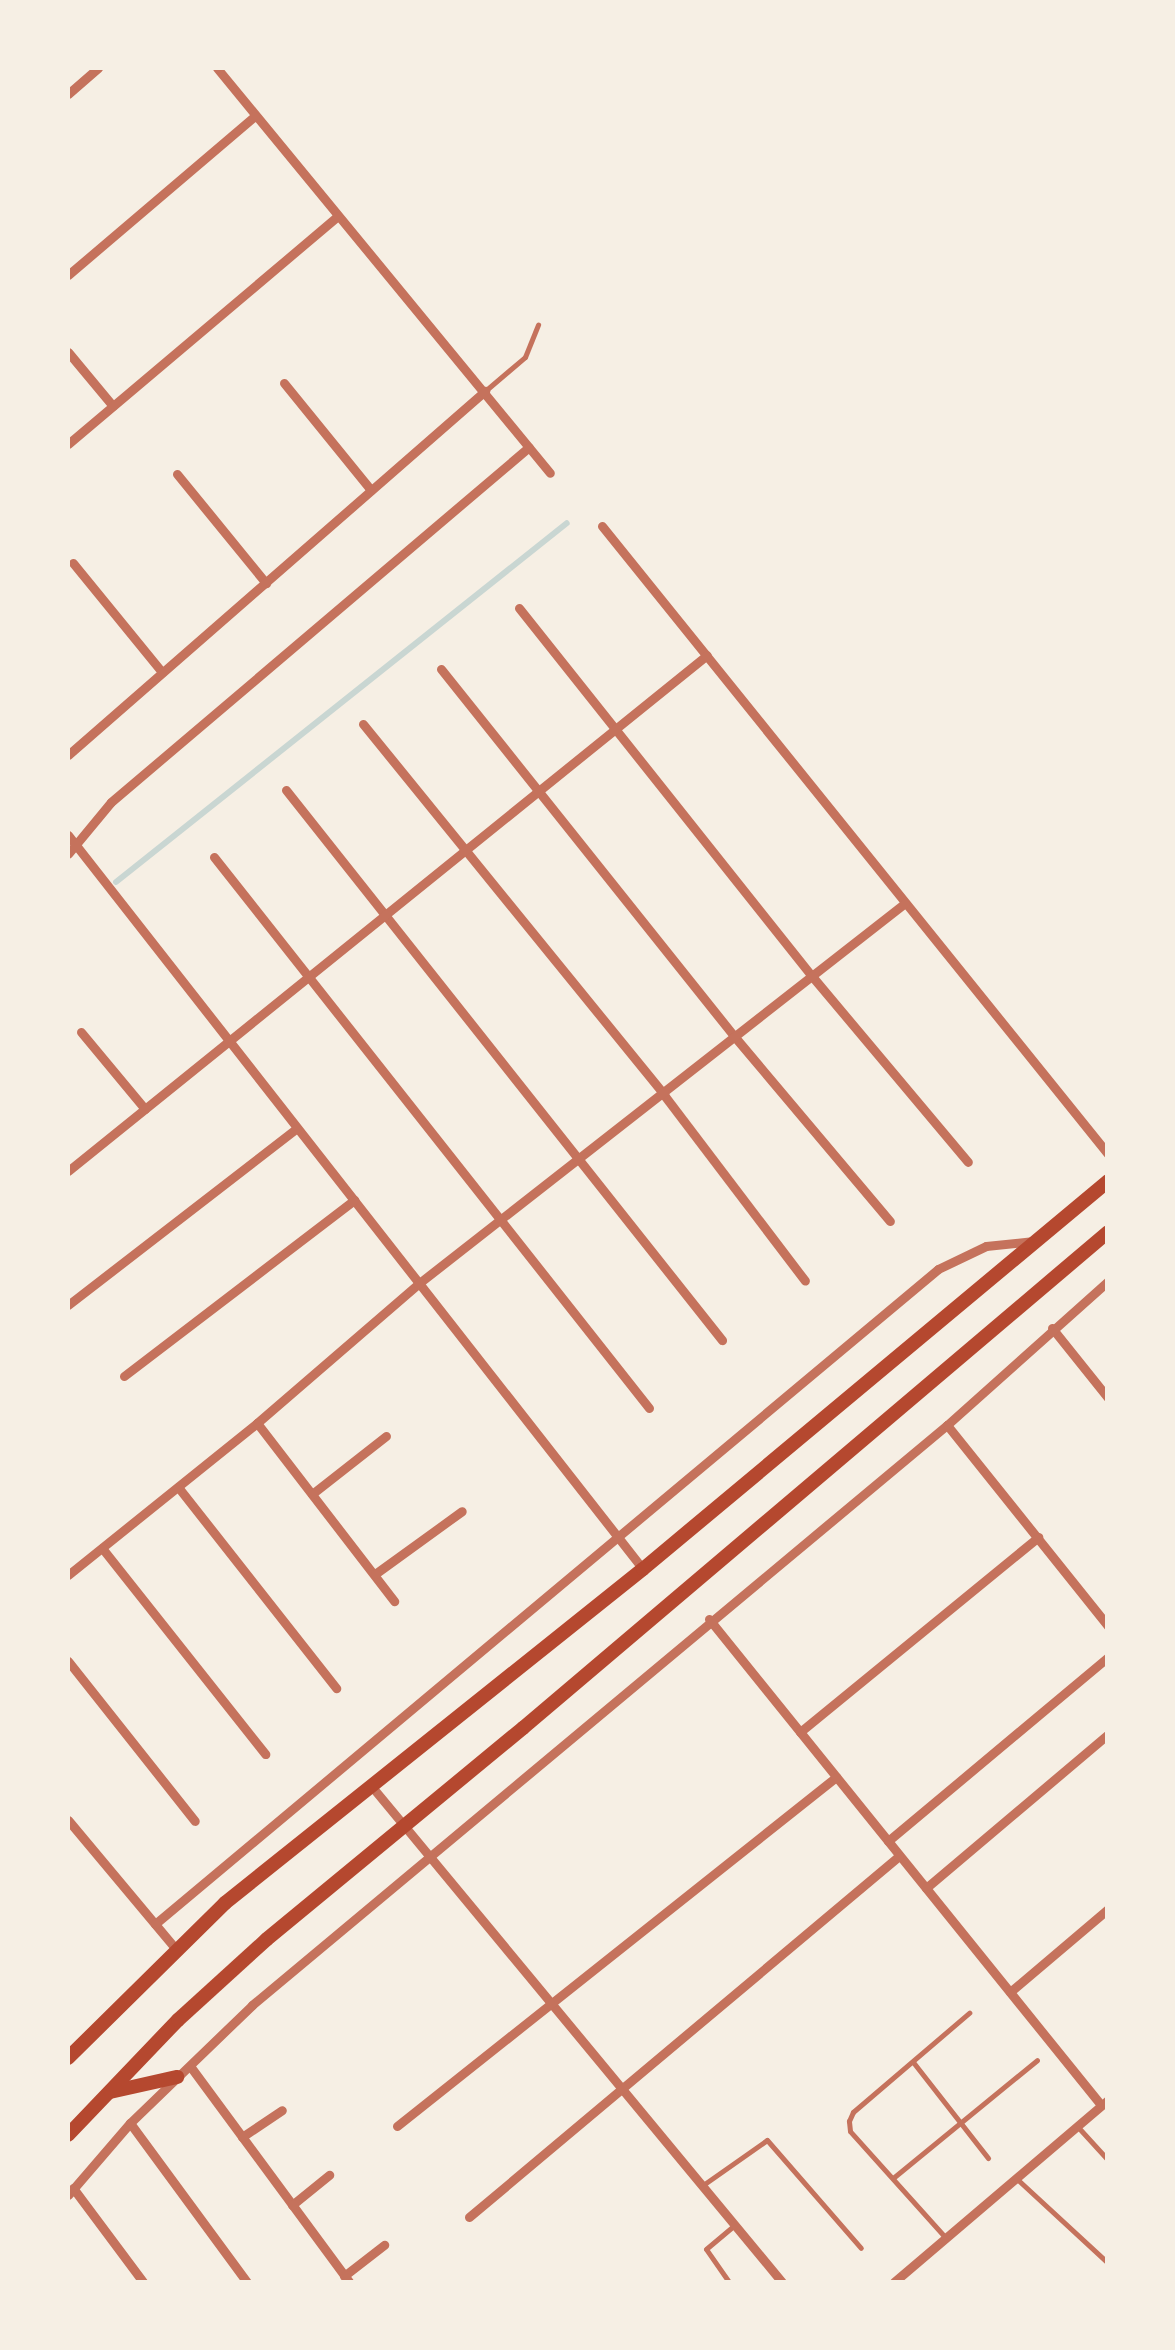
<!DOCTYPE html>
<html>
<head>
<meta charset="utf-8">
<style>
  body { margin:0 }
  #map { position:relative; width:1175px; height:2350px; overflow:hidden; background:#f6efe4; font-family:Mulish,sans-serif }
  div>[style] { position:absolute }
  .stream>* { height:6px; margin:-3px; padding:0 3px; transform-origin:3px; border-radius:3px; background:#c9d6d2 }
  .service>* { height:5px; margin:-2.5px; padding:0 2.5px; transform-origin:2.5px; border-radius:2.5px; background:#c5725c }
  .minor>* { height:9px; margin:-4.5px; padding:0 4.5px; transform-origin:4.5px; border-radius:4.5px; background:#c5725c }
  .primary>* { height:14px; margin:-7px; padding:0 7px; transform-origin:7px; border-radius:7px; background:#b5482f }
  span { translate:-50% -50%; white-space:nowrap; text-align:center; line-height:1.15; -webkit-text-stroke:8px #f6efe4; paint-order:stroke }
  .frame { position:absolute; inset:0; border:70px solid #f6efe4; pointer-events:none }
</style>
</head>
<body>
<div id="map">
  <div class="stream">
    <div style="left:116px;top:882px;width:576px;rotate:-38.52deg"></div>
  </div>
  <div class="service">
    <div style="left:485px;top:391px;width:52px;rotate:-40.4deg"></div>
    <div style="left:525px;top:357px;width:35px;rotate:-68deg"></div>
    <div style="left:913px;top:2062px;width:122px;rotate:52deg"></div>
    <div style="left:1077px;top:2126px;width:46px;rotate:47.6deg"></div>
    <div style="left:893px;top:2178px;width:186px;rotate:-39.3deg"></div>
    <div style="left:1017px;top:2179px;width:124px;rotate:42.7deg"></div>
    <div style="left:703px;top:2185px;width:78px;rotate:-35.1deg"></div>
    <div style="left:767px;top:2140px;width:143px;rotate:49deg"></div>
    <div style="left:945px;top:2237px;width:142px;rotate:-131.9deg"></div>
    <div style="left:850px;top:2131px;width:10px;rotate:-96deg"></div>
    <div style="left:849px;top:2121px;width:10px;rotate:-66deg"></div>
    <div style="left:853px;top:2112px;width:153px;rotate:-40.5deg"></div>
    <div style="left:729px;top:2282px;width:40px;rotate:-124.9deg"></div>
    <div style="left:706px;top:2249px;width:35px;rotate:-40deg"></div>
  </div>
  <div class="minor">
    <div style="left:217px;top:68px;width:524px;rotate:50.57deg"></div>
    <div style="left:68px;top:94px;width:40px;rotate:-41deg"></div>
    <div style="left:68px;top:275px;width:245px;rotate:-40.4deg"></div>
    <div style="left:68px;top:352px;width:70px;rotate:50.2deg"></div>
    <div style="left:284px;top:383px;width:138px;rotate:50.9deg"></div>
    <div style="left:68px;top:444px;width:352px;rotate:-40.2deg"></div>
    <div style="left:177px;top:474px;width:141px;rotate:50.8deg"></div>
    <div style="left:602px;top:526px;width:806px;rotate:51.14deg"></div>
    <div style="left:73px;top:563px;width:141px;rotate:50.8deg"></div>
    <div style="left:519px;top:608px;width:469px;rotate:51.5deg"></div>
    <div style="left:811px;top:975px;width:244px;rotate:50deg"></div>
    <div style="left:441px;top:669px;width:470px;rotate:51.4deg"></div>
    <div style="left:734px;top:1036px;width:242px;rotate:49.9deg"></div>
    <div style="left:363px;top:724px;width:478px;rotate:50.9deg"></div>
    <div style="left:664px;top:1095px;width:233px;rotate:52.8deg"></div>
    <div style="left:68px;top:755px;width:554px;rotate:-41.12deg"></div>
    <div style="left:286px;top:790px;width:702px;rotate:51.6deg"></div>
    <div style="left:68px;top:835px;width:932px;rotate:51.93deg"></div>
    <div style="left:68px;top:854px;width:67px;rotate:-50.4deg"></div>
    <div style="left:111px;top:802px;width:548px;rotate:-40.34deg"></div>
    <div style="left:214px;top:857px;width:702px;rotate:51.71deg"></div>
    <div style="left:81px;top:1032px;width:100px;rotate:50.3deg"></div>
    <div style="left:68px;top:1171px;width:821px;rotate:-38.92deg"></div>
    <div style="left:68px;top:1305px;width:289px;rotate:-37.7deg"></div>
    <div style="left:1052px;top:1328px;width:90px;rotate:51.3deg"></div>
    <div style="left:124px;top:1376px;width:290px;rotate:-37.4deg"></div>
    <div style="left:257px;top:1423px;width:225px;rotate:52.4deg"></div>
    <div style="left:947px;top:1425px;width:258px;rotate:51.3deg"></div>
    <div style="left:178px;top:1487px;width:256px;rotate:51.8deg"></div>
    <div style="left:312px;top:1494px;width:94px;rotate:-38.1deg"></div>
    <div style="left:102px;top:1548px;width:263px;rotate:51.6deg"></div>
    <div style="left:375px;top:1574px;width:107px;rotate:-35.9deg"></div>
    <div style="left:68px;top:1575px;width:243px;rotate:-38.8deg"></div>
    <div style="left:257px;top:1423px;width:213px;rotate:-40.8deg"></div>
    <div style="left:418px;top:1284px;width:618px;rotate:-38.04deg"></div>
    <div style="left:709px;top:1619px;width:624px;rotate:51.11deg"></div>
    <div style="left:68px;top:1661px;width:204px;rotate:51.6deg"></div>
    <div style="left:800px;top:1732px;width:308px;rotate:-39.3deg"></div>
    <div style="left:373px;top:1788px;width:641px;rotate:50.38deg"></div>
    <div style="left:68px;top:1820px;width:168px;rotate:50.1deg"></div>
    <div style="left:888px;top:1841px;width:287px;rotate:-39.9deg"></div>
    <div style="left:926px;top:1888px;width:238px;rotate:-40.2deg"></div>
    <div style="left:155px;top:1924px;width:1021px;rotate:-39.91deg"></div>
    <div style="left:938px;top:1269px;width:53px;rotate:-25.6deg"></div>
    <div style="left:986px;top:1246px;width:48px;rotate:-5.9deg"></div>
    <div style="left:1010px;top:1992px;width:128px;rotate:-40.3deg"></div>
    <div style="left:190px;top:2066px;width:268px;rotate:53.6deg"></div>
    <div style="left:130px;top:2123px;width:197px;rotate:53.7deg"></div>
    <div style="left:397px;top:2126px;width:561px;rotate:-38.48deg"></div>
    <div style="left:242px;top:2137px;width:48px;rotate:-34deg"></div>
    <div style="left:73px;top:2188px;width:117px;rotate:53.3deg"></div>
    <div style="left:68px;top:2195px;width:95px;rotate:-49.3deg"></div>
    <div style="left:130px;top:2123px;width:170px;rotate:-44deg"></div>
    <div style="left:252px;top:2005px;width:905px;rotate:-39.85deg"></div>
    <div style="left:947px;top:1425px;width:216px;rotate:-41.8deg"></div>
    <div style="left:292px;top:2205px;width:48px;rotate:-39deg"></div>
    <div style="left:469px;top:2217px;width:561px;rotate:-40.01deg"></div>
    <div style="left:344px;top:2276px;width:51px;rotate:-37.8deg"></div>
    <div style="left:894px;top:2282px;width:281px;rotate:-40.4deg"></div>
  </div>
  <div class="primary">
    <div style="left:68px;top:2058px;width:221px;rotate:-44.6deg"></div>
    <div style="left:225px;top:1903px;width:535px;rotate:-38.63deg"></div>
    <div style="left:643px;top:1569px;width:606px;rotate:-39.84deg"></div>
    <div style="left:110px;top:2092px;width:69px;rotate:-12.6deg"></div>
    <div style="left:68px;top:2135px;width:159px;rotate:-46.3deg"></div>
    <div style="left:178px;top:2020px;width:120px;rotate:-42.3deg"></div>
    <div style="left:267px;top:1939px;width:332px;rotate:-39.5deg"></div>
    <div style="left:523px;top:1728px;width:767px;rotate:-40.29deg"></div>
  </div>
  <div class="frame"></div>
</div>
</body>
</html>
